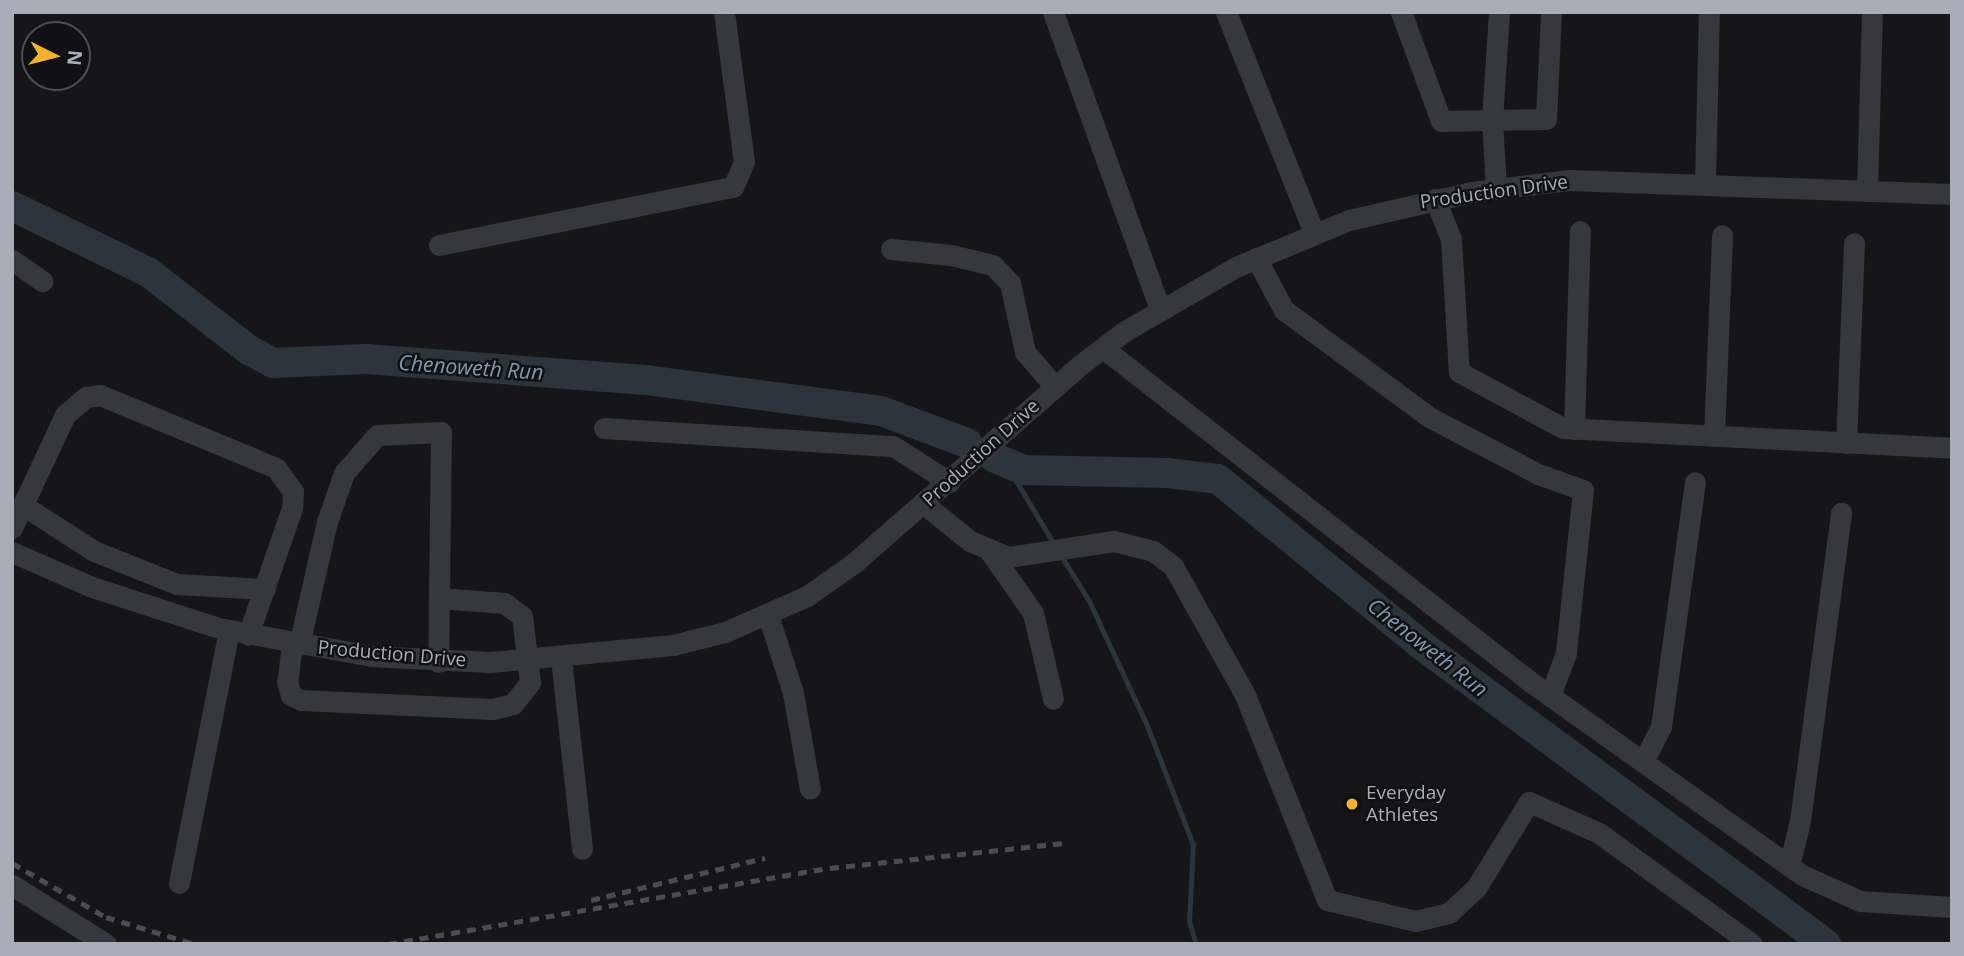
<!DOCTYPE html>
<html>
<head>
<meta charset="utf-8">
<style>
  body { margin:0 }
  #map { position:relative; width:1964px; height:956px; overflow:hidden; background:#161618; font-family:"Open Sans",sans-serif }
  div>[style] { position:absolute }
  .stream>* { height:5px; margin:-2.5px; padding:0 2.5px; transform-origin:2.5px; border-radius:2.5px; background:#2c353c }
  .river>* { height:30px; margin:-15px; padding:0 15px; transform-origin:15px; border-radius:15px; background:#2c353c }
  .minor>* { height:21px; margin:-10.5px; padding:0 10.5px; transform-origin:10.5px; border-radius:10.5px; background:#37383d }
  .rail>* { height:5px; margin-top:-2.5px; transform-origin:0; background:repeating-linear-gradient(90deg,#4a4c52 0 9px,transparent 0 16px) }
  .dots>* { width:19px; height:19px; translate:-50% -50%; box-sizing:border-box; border:4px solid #111113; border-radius:50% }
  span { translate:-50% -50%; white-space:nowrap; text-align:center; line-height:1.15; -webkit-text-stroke:5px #111113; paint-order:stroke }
  .street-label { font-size:19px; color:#a8adb8 }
  .poi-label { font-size:19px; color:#a8adb8 }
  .left { translate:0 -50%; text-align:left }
  .water-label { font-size:21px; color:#7f9bb3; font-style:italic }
  .frame { position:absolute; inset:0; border:14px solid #a8adb8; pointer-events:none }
  .north { position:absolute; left:21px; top:21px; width:70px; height:70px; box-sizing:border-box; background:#111113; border:2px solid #4d4f55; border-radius:50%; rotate:96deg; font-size:19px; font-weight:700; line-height:28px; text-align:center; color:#a8adb8 }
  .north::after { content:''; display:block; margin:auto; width:24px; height:32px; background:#f2b134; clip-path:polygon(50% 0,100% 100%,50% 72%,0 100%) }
</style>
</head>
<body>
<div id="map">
  <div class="stream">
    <div style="left:1006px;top:464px;width:96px;rotate:59.1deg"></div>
    <div style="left:1060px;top:554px;width:55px;rotate:58.3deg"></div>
    <div style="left:1089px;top:601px;width:135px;rotate:65deg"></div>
    <div style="left:1146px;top:723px;width:131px;rotate:68.9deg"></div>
    <div style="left:1193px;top:845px;width:76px;rotate:93deg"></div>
    <div style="left:1189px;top:921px;width:24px;rotate:73deg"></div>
  </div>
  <div class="river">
    <div style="left:12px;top:206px;width:151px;rotate:25.9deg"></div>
    <div style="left:148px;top:272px;width:128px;rotate:37.7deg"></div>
    <div style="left:249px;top:350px;width:27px;rotate:28deg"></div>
    <div style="left:273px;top:363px;width:93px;rotate:-2.5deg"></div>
    <div style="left:366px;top:359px;width:281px;rotate:4.3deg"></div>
    <div style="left:646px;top:380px;width:237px;rotate:7.5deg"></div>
    <div style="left:881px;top:411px;width:92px;rotate:20.4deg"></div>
    <div style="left:993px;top:457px;width:34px;rotate:23deg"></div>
    <div style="left:1024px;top:470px;width:143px;rotate:1.2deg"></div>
    <div style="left:1167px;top:473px;width:51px;rotate:6.7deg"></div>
    <div style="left:1218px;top:479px;width:261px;rotate:39.2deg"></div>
    <div style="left:1420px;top:644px;width:505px;rotate:36.46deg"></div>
  </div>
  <div class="minor">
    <div style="left:1053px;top:12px;width:316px;rotate:70.2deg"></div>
    <div style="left:1226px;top:12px;width:238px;rotate:68.3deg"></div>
    <div style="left:1401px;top:12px;width:116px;rotate:69.8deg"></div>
    <div style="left:1441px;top:121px;width:51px;rotate:-1.1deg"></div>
    <div style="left:1492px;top:120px;width:108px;rotate:-86.3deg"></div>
    <div style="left:1705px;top:184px;width:172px;rotate:-88.7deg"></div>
    <div style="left:1496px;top:188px;width:68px;rotate:-93.4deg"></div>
    <div style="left:1492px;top:120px;width:54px;rotate:-1.1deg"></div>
    <div style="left:1546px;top:119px;width:107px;rotate:-87.3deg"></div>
    <div style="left:1867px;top:191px;width:179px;rotate:-88.4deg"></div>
    <div style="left:1435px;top:199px;width:43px;rotate:68.2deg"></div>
    <div style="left:1451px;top:239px;width:133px;rotate:86.6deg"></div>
    <div style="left:1459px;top:372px;width:118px;rotate:28.3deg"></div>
    <div style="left:1563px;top:428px;width:390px;rotate:2.9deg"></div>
    <div style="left:439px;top:245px;width:300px;rotate:-11.2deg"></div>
    <div style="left:733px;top:187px;width:27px;rotate:-66deg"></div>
    <div style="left:744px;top:162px;width:151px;rotate:-97.6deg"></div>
    <div style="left:891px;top:249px;width:60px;rotate:5.7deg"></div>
    <div style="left:951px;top:255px;width:43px;rotate:13.4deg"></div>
    <div style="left:993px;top:265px;width:25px;rotate:47deg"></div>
    <div style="left:1010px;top:283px;width:71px;rotate:77.7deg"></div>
    <div style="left:1025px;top:352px;width:46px;rotate:49.4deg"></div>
    <div style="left:1256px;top:258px;width:59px;rotate:61.7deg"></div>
    <div style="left:1284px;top:310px;width:180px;rotate:36.4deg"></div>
    <div style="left:1429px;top:417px;width:123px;rotate:27.6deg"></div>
    <div style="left:1538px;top:474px;width:48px;rotate:19.6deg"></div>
    <div style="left:1583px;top:490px;width:164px;rotate:96deg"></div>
    <div style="left:1566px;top:653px;width:46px;rotate:110.4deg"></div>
    <div style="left:12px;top:260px;width:37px;rotate:35deg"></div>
    <div style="left:1103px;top:348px;width:544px;rotate:37.99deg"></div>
    <div style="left:1532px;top:683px;width:331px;rotate:35.4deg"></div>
    <div style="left:1802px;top:875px;width:64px;rotate:24.1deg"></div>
    <div style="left:1860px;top:901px;width:92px;rotate:3.7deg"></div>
    <div style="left:604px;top:428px;width:290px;rotate:3.6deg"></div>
    <div style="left:893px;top:446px;width:67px;rotate:32.7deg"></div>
    <div style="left:1574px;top:429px;width:198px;rotate:-88.3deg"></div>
    <div style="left:1714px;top:436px;width:201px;rotate:-87.7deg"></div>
    <div style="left:1846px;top:443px;width:200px;rotate:-87.7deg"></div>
    <div style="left:924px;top:504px;width:59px;rotate:38.8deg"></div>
    <div style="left:970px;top:541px;width:41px;rotate:22.8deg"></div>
    <div style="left:1008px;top:557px;width:107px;rotate:-8.6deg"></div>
    <div style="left:1114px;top:541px;width:40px;rotate:14.4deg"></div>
    <div style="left:1153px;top:551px;width:25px;rotate:37deg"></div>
    <div style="left:1173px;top:566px;width:148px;rotate:60.8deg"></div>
    <div style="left:1245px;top:695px;width:221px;rotate:68.2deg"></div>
    <div style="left:1327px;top:900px;width:91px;rotate:13.3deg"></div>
    <div style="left:1416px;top:921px;width:34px;rotate:-14deg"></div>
    <div style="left:1449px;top:913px;width:37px;rotate:-43deg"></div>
    <div style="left:1476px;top:888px;width:101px;rotate:-58.4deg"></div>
    <div style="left:1529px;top:802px;width:77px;rotate:23.9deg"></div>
    <div style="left:1599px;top:833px;width:189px;rotate:36deg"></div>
    <div style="left:24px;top:506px;width:83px;rotate:32.7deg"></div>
    <div style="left:94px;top:551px;width:89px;rotate:21.7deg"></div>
    <div style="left:177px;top:584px;width:88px;rotate:3.3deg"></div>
    <div style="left:12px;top:528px;width:125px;rotate:-64.9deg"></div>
    <div style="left:65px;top:415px;width:28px;rotate:-41deg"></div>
    <div style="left:86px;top:397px;width:14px;rotate:-8deg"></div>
    <div style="left:100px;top:395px;width:191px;rotate:22.5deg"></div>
    <div style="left:276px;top:468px;width:29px;rotate:54deg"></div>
    <div style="left:293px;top:491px;width:17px;rotate:93deg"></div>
    <div style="left:292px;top:508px;width:134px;rotate:109.1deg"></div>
    <div style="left:12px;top:552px;width:87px;rotate:23.6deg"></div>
    <div style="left:92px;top:587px;width:133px;rotate:17.9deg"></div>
    <div style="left:219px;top:628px;width:155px;rotate:10.4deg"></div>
    <div style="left:371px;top:656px;width:119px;rotate:2.9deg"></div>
    <div style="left:490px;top:662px;width:184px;rotate:-5.3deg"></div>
    <div style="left:673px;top:645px;width:54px;rotate:-14deg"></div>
    <div style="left:725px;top:632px;width:90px;rotate:-23.7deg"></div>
    <div style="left:807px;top:596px;width:57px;rotate:-35.1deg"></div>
    <div style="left:854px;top:563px;width:300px;rotate:-41.2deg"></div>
    <div style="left:1080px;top:365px;width:56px;rotate:-37.1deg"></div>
    <div style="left:1125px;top:331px;width:128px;rotate:-30deg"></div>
    <div style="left:1236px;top:267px;width:122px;rotate:-22.6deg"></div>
    <div style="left:1349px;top:220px;width:126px;rotate:-12.8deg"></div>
    <div style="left:1472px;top:192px;width:99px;rotate:-7deg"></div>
    <div style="left:1570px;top:180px;width:382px;rotate:2.1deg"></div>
    <div style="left:991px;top:553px;width:73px;rotate:55deg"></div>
    <div style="left:1033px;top:613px;width:88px;rotate:76.9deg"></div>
    <div style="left:768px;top:615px;width:82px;rotate:72.2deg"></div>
    <div style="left:793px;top:693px;width:97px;rotate:80deg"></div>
    <div style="left:292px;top:644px;width:38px;rotate:97deg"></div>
    <div style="left:287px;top:682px;width:14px;rotate:73deg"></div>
    <div style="left:291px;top:695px;width:11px;rotate:27deg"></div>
    <div style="left:301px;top:700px;width:192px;rotate:2.7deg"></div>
    <div style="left:493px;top:709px;width:21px;rotate:-14deg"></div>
    <div style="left:513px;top:704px;width:28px;rotate:-52deg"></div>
    <div style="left:530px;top:682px;width:66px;rotate:-96.9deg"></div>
    <div style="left:522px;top:616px;width:22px;rotate:-144deg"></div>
    <div style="left:504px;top:603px;width:65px;rotate:-175.6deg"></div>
    <div style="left:299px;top:645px;width:126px;rotate:-77.2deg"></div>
    <div style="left:327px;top:522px;width:52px;rotate:-70.9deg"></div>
    <div style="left:344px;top:473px;width:50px;rotate:-49deg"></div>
    <div style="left:377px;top:435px;width:64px;rotate:-2.7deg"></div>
    <div style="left:441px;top:432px;width:230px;rotate:90.7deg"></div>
    <div style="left:561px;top:658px;width:192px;rotate:83.7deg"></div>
    <div style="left:1643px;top:762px;width:39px;rotate:-63deg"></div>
    <div style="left:1661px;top:727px;width:247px;rotate:-82.1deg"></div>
    <div style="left:1789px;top:866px;width:46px;rotate:-76.3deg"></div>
    <div style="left:1800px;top:821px;width:311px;rotate:-82.4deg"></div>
    <div style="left:179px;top:883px;width:258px;rotate:-78.8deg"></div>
    <div style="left:12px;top:885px;width:111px;rotate:32.1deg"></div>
  </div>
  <div class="rail">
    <div style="left:12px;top:863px;width:108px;rotate:29.9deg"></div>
    <div style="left:106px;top:917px;width:93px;rotate:16.9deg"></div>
    <div style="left:591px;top:900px;width:179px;rotate:-13.6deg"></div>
    <div style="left:388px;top:944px;width:448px;rotate:-9.8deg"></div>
    <div style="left:830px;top:868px;width:235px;rotate:-6.1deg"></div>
  </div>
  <div class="dots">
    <div style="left:1352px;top:804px;background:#f2b134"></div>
  </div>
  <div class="street-label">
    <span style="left:1494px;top:192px;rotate:-8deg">Production Drive</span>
    <span style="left:981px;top:453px;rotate:-42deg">Production Drive</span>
    <span style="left:392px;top:654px;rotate:5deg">Production Drive</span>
  </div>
  <div class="poi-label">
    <span class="left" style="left:1366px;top:804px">Everyday<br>Athletes</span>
  </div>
  <div class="water-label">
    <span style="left:471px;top:367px;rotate:4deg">Chenoweth Run</span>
    <span style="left:1428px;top:647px;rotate:38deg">Chenoweth Run</span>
  </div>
  <div class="frame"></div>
  <div class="north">N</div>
</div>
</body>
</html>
